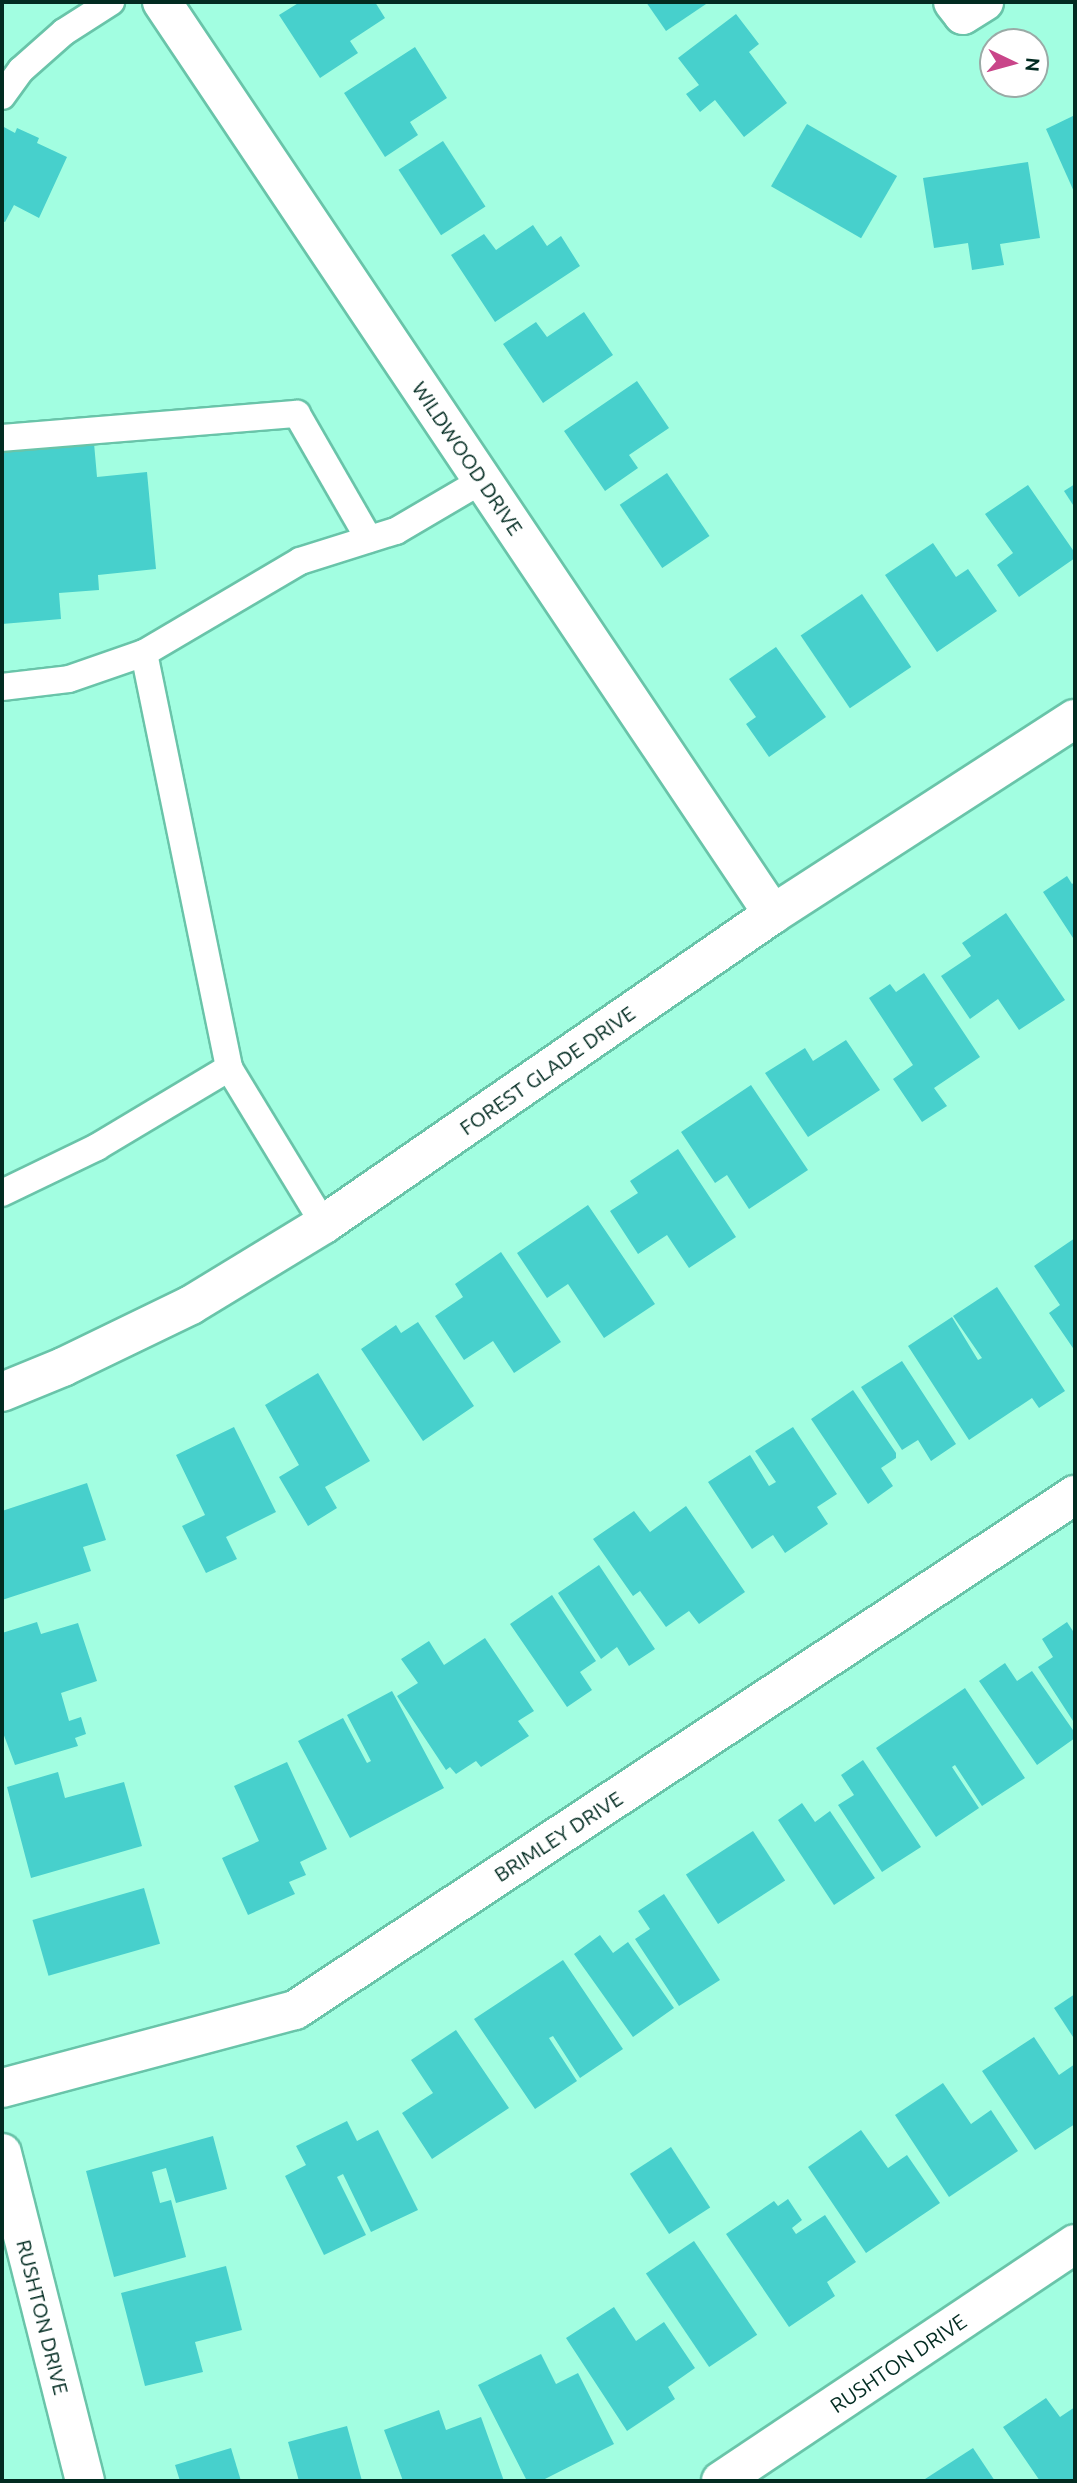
<!DOCTYPE html>
<html>
<head>
<meta charset="utf-8">
<style>
  body { margin:0 }
  #map { position:relative; width:1077px; height:2483px; overflow:hidden; background:#a2fee1; font-family:Ubuntu,sans-serif }
  div>[style] { position:absolute }
  .building>* { inset:0; background:#47d0cc; transform-origin:0 0 }
  .roads { filter:drop-shadow(2px 0 #69c4a9) drop-shadow(-2px 0 #69c4a9) drop-shadow(0 2px #69c4a9) drop-shadow(0 -2px #69c4a9) }
  .service>* { height:26px; margin:-13px; padding:0 13px; transform-origin:13px; border-radius:13px; background:#fff }
  .minor>* { height:38px; margin:-19px; padding:0 19px; transform-origin:19px; border-radius:19px; background:#fff }
  .tertiary>* { height:38px; margin:-19px; padding:0 19px; transform-origin:19px; border-radius:19px; background:#fff }
  span { translate:-50% -50%; white-space:nowrap; text-align:center; line-height:1.15; -webkit-text-stroke:5px #fff; paint-order:stroke }
  .street-label { font-size:21px; color:#022b21 }
  .frame { position:absolute; inset:0; border:4px solid #022b21; pointer-events:none }
  .north { position:absolute; left:979px; top:28px; width:70px; height:70px; box-sizing:border-box; background:#fff; border:2px solid #9aaaa6; border-radius:50%; rotate:95deg; font-size:19px; font-weight:700; line-height:28px; text-align:center; color:#022b21 }
  .north::after { content:''; display:block; margin:auto; width:24px; height:32px; background:#c94589; clip-path:polygon(50% 0,100% 100%,50% 72%,0 100%) }
</style>
</head>
<body>
<div id="map">
  <div class="building">
    <div style="clip-path:polygon(300px 2px,375px 2px,385px 18px,350px 41px,358px 53px,320px 78px,279px 15px)"></div>
    <div style="clip-path:polygon(646px 2px,709px 2px,666px 31px)"></div>
    <div style="clip-path:polygon(736px 14px,759px 44px,749px 52px,787px 103px,744px 137px,715px 100px,700px 112px,686px 94px,699px 85px,678px 58px)"></div>
    <div style="clip-path:polygon(415px 47px,447px 98px,410px 122px,418px 135px,385px 157px,344px 93px)"></div>
    <div style="clip-path:polygon(1075px 115px,1075px 194px,1046px 129px)"></div>
    <div style="left:807px;top:124px;width:104px;height:72px;rotate:30deg"></div>
    <div style="clip-path:polygon(2px 126px,15px 133px,17px 128px,39px 138px,37px 143px,67px 157px,39px 218px,14px 205px,5px 222px,2px 221px)"></div>
    <div style="left:443px;top:141px;width:78px;height:53px;rotate:57deg"></div>
    <div style="clip-path:polygon(1028px 162px,1040px 238px,1000px 244px,1004px 265px,972px 270px,968px 243px,934px 248px,923px 178px)"></div>
    <div style="clip-path:polygon(533px 225px,547px 246px,561px 236px,580px 266px,495px 322px,451px 255px,484px 234px,496px 250px)"></div>
    <div style="clip-path:polygon(584px 312px,613px 355px,543px 403px,503px 344px,536px 322px,547px 337px)"></div>
    <div style="clip-path:polygon(637px 381px,669px 428px,629px 455px,638px 468px,605px 491px,564px 431px)"></div>
    <div style="clip-path:polygon(94px 443px,97px 477px,147px 472px,156px 569px,98px 575px,99px 590px,59px 593px,61px 619px,2px 624px,2px 452px)"></div>
    <div style="left:667px;top:473px;width:76px;height:57px;rotate:56deg"></div>
    <div style="clip-path:polygon(1075px 484px,1075px 508px,1064px 491px)"></div>
    <div style="clip-path:polygon(1028px 485px,1075px 553px,1075px 558px,1019px 597px,997px 565px,1013px 553px,985px 514px)"></div>
    <div style="clip-path:polygon(933px 543px,956px 577px,968px 569px,997px 611px,937px 652px,885px 575px)"></div>
    <div style="left:862px;top:594px;width:88px;height:74px;rotate:56deg"></div>
    <div style="clip-path:polygon(776px 647px,826px 717px,769px 757px,746px 724px,756px 717px,729px 679px)"></div>
    <div style="clip-path:polygon(1067px 876px,1072px 884px,1075px 882px,1075px 941px,1043px 892px)"></div>
    <div style="clip-path:polygon(1006px 913px,1065px 1000px,1019px 1030px,998px 999px,970px 1019px,941px 976px,971px 956px,962px 943px)"></div>
    <div style="clip-path:polygon(924px 973px,980px 1057px,934px 1088px,947px 1106px,922px 1122px,893px 1079px,913px 1065px,869px 998px,890px 984px,896px 992px)"></div>
    <div style="clip-path:polygon(846px 1040px,880px 1090px,808px 1137px,765px 1073px,805px 1048px,813px 1061px)"></div>
    <div style="clip-path:polygon(751px 1085px,808px 1170px,749px 1209px,727px 1175px,715px 1183px,681px 1132px)"></div>
    <div style="clip-path:polygon(678px 1149px,736px 1237px,689px 1268px,667px 1235px,638px 1254px,610px 1211px,638px 1193px,630px 1181px)"></div>
    <div style="clip-path:polygon(588px 1205px,655px 1304px,604px 1338px,568px 1284px,547px 1298px,517px 1253px)"></div>
    <div style="clip-path:polygon(1075px 1238px,1075px 1351px,1049px 1313px,1060px 1305px,1034px 1266px)"></div>
    <div style="clip-path:polygon(501px 1252px,561px 1342px,514px 1373px,493px 1341px,464px 1360px,435px 1316px,463px 1297px,455px 1284px)"></div>
    <div style="clip-path:polygon(997px 1287px,1065px 1391px,1039px 1408px,1032px 1398px,969px 1440px,908px 1346px,952px 1317px,978px 1360px,982px 1358px,953px 1316px)"></div>
    <div style="clip-path:polygon(418px 1322px,474px 1406px,423px 1441px,361px 1349px,396px 1325px,401px 1333px)"></div>
    <div style="clip-path:polygon(902px 1361px,956px 1444px,931px 1461px,918px 1440px,902px 1450px,861px 1387px)"></div>
    <div style="clip-path:polygon(318px 1373px,370px 1461px,325px 1487px,337px 1508px,308px 1526px,279px 1477px,299px 1465px,265px 1405px)"></div>
    <div style="clip-path:polygon(853px 1390px,896px 1453px,896px 1458px,881px 1468px,893px 1486px,868px 1504px,811px 1419px)"></div>
    <div style="clip-path:polygon(234px 1427px,276px 1512px,226px 1537px,237px 1559px,206px 1573px,182px 1526px,205px 1515px,176px 1455px)"></div>
    <div style="clip-path:polygon(793px 1427px,837px 1494px,817px 1507px,828px 1524px,785px 1553px,773px 1535px,752px 1549px,708px 1482px,750px 1455px,769px 1486px,776px 1482px,755px 1451px)"></div>
    <div style="clip-path:polygon(87px 1483px,106px 1540px,83px 1547px,91px 1571px,2px 1600px,2px 1511px)"></div>
    <div style="clip-path:polygon(686px 1506px,745px 1592px,699px 1624px,689px 1611px,666px 1627px,640px 1591px,633px 1596px,593px 1539px,634px 1511px,650px 1532px)"></div>
    <div style="clip-path:polygon(599px 1565px,655px 1649px,629px 1666px,617px 1647px,601px 1659px,558px 1593px)"></div>
    <div style="clip-path:polygon(552px 1595px,596px 1661px,580px 1672px,592px 1690px,567px 1707px,510px 1624px)"></div>
    <div style="clip-path:polygon(37px 1622px,41px 1634px,78px 1623px,97px 1681px,61px 1693px,69px 1721px,81px 1717px,86px 1734px,75px 1738px,78px 1746px,15px 1765px,2px 1730px,2px 1633px)"></div>
    <div style="clip-path:polygon(1067px 1622px,1075px 1634px,1075px 1724px,1038px 1667px,1053px 1657px,1042px 1639px)"></div>
    <div style="clip-path:polygon(485px 1638px,534px 1711px,518px 1721px,529px 1736px,481px 1767px,476px 1761px,456px 1774px,450px 1767px,446px 1770px,397px 1696px,418px 1683px,401px 1659px,429px 1641px,444px 1665px)"></div>
    <div style="clip-path:polygon(1005px 1663px,1017px 1681px,1032px 1671px,1075px 1733px,1075px 1738px,1037px 1765px,979px 1681px)"></div>
    <div style="clip-path:polygon(965px 1688px,1025px 1778px,982px 1806px,955px 1765px,952px 1767px,979px 1808px,936px 1837px,876px 1748px)"></div>
    <div style="clip-path:polygon(392px 1691px,444px 1788px,350px 1838px,298px 1741px,343px 1718px,367px 1763px,371px 1761px,347px 1715px)"></div>
    <div style="clip-path:polygon(863px 1760px,921px 1847px,882px 1872px,838px 1805px,854px 1795px,841px 1775px)"></div>
    <div style="clip-path:polygon(287px 1762px,327px 1849px,300px 1862px,306px 1875px,289px 1882px,295px 1894px,248px 1915px,222px 1858px,259px 1841px,234px 1786px)"></div>
    <div style="clip-path:polygon(58px 1772px,65px 1798px,124px 1782px,142px 1846px,31px 1878px,7px 1787px)"></div>
    <div style="clip-path:polygon(802px 1803px,815px 1822px,830px 1811px,875px 1878px,834px 1905px,778px 1820px)"></div>
    <div style="left:753px;top:1831px;width:59px;height:80px;rotate:57deg"></div>
    <div style="left:144px;top:1888px;width:58px;height:116px;rotate:74deg"></div>
    <div style="clip-path:polygon(664px 1894px,720px 1980px,679px 2006px,635px 1939px,650px 1929px,638px 1911px)"></div>
    <div style="clip-path:polygon(600px 1935px,613px 1953px,628px 1942px,674px 2008px,633px 2037px,574px 1954px)"></div>
    <div style="clip-path:polygon(563px 1960px,623px 2049px,580px 2078px,553px 2036px,549px 2038px,577px 2081px,535px 2109px,474px 2019px)"></div>
    <div style="clip-path:polygon(1075px 1994px,1075px 2040px,1054px 2008px)"></div>
    <div style="clip-path:polygon(456px 2030px,509px 2108px,432px 2159px,402px 2113px,433px 2093px,411px 2060px)"></div>
    <div style="clip-path:polygon(1034px 2037px,1059px 2075px,1075px 2064px,1075px 2124px,1035px 2150px,982px 2071px)"></div>
    <div style="clip-path:polygon(943px 2083px,971px 2124px,991px 2110px,1018px 2151px,949px 2197px,895px 2115px)"></div>
    <div style="clip-path:polygon(347px 2121px,357px 2141px,378px 2130px,418px 2210px,371px 2232px,343px 2174px,337px 2177px,366px 2235px,324px 2255px,285px 2176px,306px 2165px,296px 2146px)"></div>
    <div style="clip-path:polygon(861px 2130px,888px 2168px,907px 2155px,940px 2203px,866px 2253px,808px 2167px)"></div>
    <div style="clip-path:polygon(213px 2136px,227px 2189px,176px 2203px,166px 2168px,152px 2172px,160px 2203px,171px 2200px,186px 2257px,114px 2277px,86px 2171px)"></div>
    <div style="left:671px;top:2147px;width:72px;height:49px;rotate:57deg"></div>
    <div style="clip-path:polygon(788px 2199px,802px 2220px,792px 2228px,796px 2234px,825px 2215px,856px 2262px,827px 2282px,835px 2296px,789px 2327px,726px 2234px,774px 2201px,778px 2206px)"></div>
    <div style="left:694px;top:2241px;width:113px;height:58px;rotate:56deg"></div>
    <div style="clip-path:polygon(226px 2266px,242px 2330px,195px 2342px,203px 2372px,145px 2386px,121px 2293px)"></div>
    <div style="clip-path:polygon(614px 2307px,636px 2341px,664px 2322px,695px 2368px,668px 2387px,675px 2399px,627px 2431px,566px 2338px)"></div>
    <div style="clip-path:polygon(541px 2354px,556px 2384px,578px 2373px,614px 2444px,541px 2481px,527px 2481px,478px 2385px)"></div>
    <div style="clip-path:polygon(1046px 2398px,1060px 2417px,1075px 2407px,1075px 2481px,1040px 2481px,1003px 2427px)"></div>
    <div style="clip-path:polygon(439px 2410px,446px 2430px,481px 2417px,504px 2481px,403px 2481px,384px 2430px)"></div>
    <div style="clip-path:polygon(347px 2426px,362px 2481px,299px 2481px,288px 2442px)"></div>
    <div style="clip-path:polygon(231px 2448px,241px 2481px,180px 2481px,175px 2465px)"></div>
    <div style="clip-path:polygon(973px 2448px,995px 2481px,922px 2481px)"></div>
  </div>
  <div class="roads">
    <div class="service">
      <div style="left:2px;top:96px;width:32px;rotate:-54deg"></div>
      <div style="left:21px;top:70px;width:57px;rotate:-41.5deg"></div>
      <div style="left:64px;top:32px;width:56px;rotate:-32.6deg"></div>
      <div style="left:2px;top:438px;width:296px;rotate:-4.7deg"></div>
      <div style="left:297px;top:414px;width:144px;rotate:60.1deg"></div>
      <div style="left:144px;top:653px;width:424px;rotate:78.4deg"></div>
      <div style="left:229px;top:1068px;width:183px;rotate:58.7deg"></div>
      <div style="left:2px;top:687px;width:67px;rotate:-6.8deg"></div>
      <div style="left:69px;top:679px;width:79px;rotate:-19.1deg"></div>
      <div style="left:144px;top:653px;width:181px;rotate:-30.5deg"></div>
      <div style="left:300px;top:561px;width:101px;rotate:-17.4deg"></div>
      <div style="left:396px;top:531px;width:101px;rotate:-30.4deg"></div>
      <div style="left:2px;top:1193px;width:106px;rotate:-25.8deg"></div>
      <div style="left:97px;top:1147px;width:154px;rotate:-30.9deg"></div>
    </div>
    <div class="minor">
      <div style="left:162px;top:2px;width:1098px;rotate:56.18deg"></div>
      <div style="left:953px;top:2px;width:16px;rotate:52deg"></div>
      <div style="left:963px;top:15px;width:25px;rotate:-32deg"></div>
      <div style="left:2px;top:2088px;width:303px;rotate:-14.9deg"></div>
      <div style="left:295px;top:2010px;width:935px;rotate:-33.44deg"></div>
      <div style="left:2px;top:2153px;width:338px;rotate:75.8deg"></div>
      <div style="left:721px;top:2481px;width:426px;rotate:-33.8deg"></div>
    </div>
    <div class="tertiary">
      <div style="left:2px;top:1392px;width:66px;rotate:-22.3deg"></div>
      <div style="left:63px;top:1367px;width:142px;rotate:-25.8deg"></div>
      <div style="left:191px;top:1305px;width:156px;rotate:-31.3deg"></div>
      <div style="left:324px;top:1224px;width:546px;rotate:-34.62deg"></div>
      <div style="left:773px;top:914px;width:359px;rotate:-32.9deg"></div>
    </div>
  </div>
  <div class="street-label">
    <span style="left:468px;top:458px;rotate:56deg">WILDWOOD DRIVE</span>
    <span style="left:547px;top:1070px;rotate:-35deg">FOREST GLADE DRIVE</span>
    <span style="left:558px;top:1836px;rotate:-33deg">BRIMLEY DRIVE</span>
    <span style="left:43px;top:2317px;rotate:76deg">RUSHTON DRIVE</span>
    <span style="left:898px;top:2363px;rotate:-34deg">RUSHTON DRIVE</span>
  </div>
  <div class="frame"></div>
  <div class="north">N</div>
</div>
</body>
</html>
